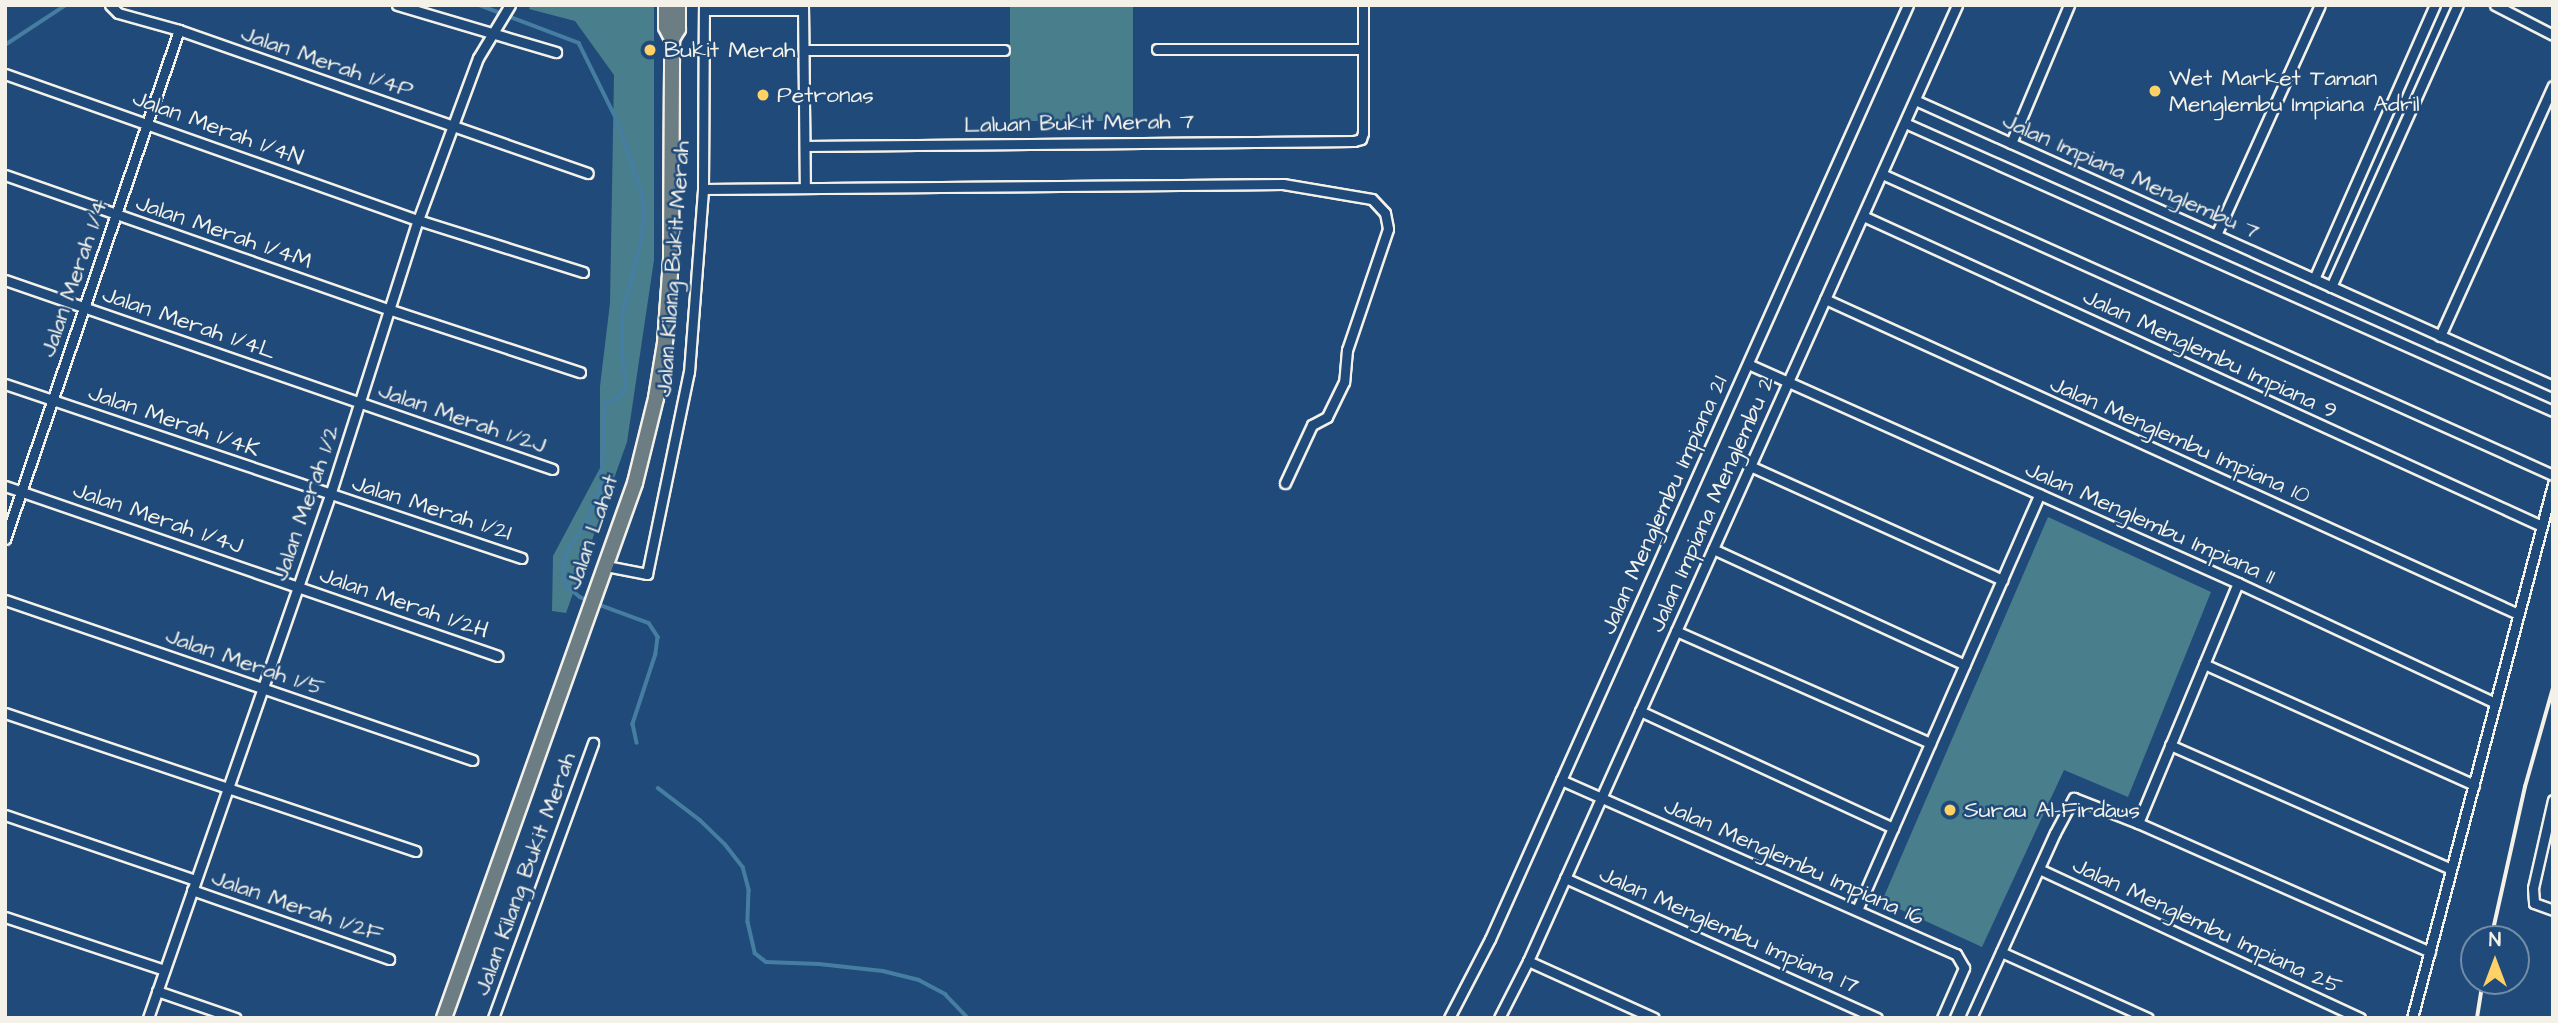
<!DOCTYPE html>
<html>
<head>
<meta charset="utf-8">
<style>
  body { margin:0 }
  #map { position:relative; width:2558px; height:1023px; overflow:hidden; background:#1f4a7a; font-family:"Architects Daughter",sans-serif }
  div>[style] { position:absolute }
  .green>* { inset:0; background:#497e8c; transform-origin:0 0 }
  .stream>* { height:3.5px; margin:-1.75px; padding:0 1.75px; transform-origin:1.75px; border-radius:1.75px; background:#467ea1 }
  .roads { filter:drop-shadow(2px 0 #f4f1e8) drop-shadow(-2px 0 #f4f1e8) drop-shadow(0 2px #f4f1e8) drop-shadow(0 -2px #f4f1e8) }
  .street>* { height:9px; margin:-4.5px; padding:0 4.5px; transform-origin:4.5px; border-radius:4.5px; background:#1f4a7a }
  .primary>* { height:14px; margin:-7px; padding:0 7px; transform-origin:7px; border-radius:7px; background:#6c7e84 }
  .rail>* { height:3.5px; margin:-1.75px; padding:0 1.75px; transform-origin:1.75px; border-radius:1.75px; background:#f4f1e8 }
  .dots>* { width:19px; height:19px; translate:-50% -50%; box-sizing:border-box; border:4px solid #1f4a7a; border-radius:50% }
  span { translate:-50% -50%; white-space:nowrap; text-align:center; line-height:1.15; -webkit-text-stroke:5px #1f4a7a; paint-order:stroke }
  .poi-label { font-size:23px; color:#f4f1e8 }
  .left { translate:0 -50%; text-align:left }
  .street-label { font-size:23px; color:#f4f1e8 }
  .frame { position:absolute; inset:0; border:7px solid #f4f1e8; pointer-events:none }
  .north { position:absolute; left:2460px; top:925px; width:70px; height:70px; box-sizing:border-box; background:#1f4a7a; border:2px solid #748da6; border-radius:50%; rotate:0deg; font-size:19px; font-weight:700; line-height:28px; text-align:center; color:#f4f1e8 }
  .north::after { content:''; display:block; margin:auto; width:24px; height:32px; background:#ffd166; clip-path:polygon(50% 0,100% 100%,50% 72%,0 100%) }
</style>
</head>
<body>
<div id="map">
  <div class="green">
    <div style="clip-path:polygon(530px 5px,654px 5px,654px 260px,627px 442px,566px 613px,552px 611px,553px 556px,600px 468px,600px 386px,610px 303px,614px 75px,575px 21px,529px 9px)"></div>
    <div style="left:1010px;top:5px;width:123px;height:116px"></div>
    <div style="clip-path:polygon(2048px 517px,2211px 592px,2128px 797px,2064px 770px,1982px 947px,1882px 901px)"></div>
  </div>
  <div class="stream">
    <div style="left:479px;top:5px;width:107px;rotate:20.8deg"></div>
    <div style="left:579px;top:43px;width:88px;rotate:63.7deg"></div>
    <div style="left:618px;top:122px;width:78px;rotate:71.3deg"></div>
    <div style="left:643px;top:196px;width:18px;rotate:84deg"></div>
    <div style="left:645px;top:214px;width:30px;rotate:98deg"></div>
    <div style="left:641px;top:244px;width:71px;rotate:104.6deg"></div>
    <div style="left:623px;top:313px;width:34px;rotate:92deg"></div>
    <div style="left:622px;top:347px;width:41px;rotate:84.4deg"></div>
    <div style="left:626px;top:388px;width:12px;rotate:125deg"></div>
    <div style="left:619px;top:398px;width:15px;rotate:157deg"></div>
    <div style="left:605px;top:404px;width:79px;rotate:92.2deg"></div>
    <div style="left:602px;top:483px;width:40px;rotate:110.2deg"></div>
    <div style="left:588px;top:521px;width:37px;rotate:124deg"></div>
    <div style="left:567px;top:552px;width:16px;rotate:105deg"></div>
    <div style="left:563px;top:567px;width:19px;rotate:78deg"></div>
    <div style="left:567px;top:586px;width:17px;rotate:40deg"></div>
    <div style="left:580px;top:597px;width:11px;rotate:22deg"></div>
    <div style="left:5px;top:45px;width:73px;rotate:-33.3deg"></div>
    <div style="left:597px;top:604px;width:55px;rotate:20.1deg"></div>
    <div style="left:649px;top:623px;width:17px;rotate:57deg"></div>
    <div style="left:658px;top:637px;width:17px;rotate:97deg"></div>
    <div style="left:656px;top:654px;width:74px;rotate:108.2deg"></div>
    <div style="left:633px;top:724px;width:19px;rotate:78deg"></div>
    <div style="left:658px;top:788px;width:53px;rotate:37.3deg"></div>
    <div style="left:700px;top:820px;width:35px;rotate:44deg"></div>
    <div style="left:725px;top:844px;width:29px;rotate:52deg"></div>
    <div style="left:743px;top:867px;width:24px;rotate:75deg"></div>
    <div style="left:749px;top:890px;width:32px;rotate:92deg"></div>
    <div style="left:748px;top:922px;width:32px;rotate:77deg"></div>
    <div style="left:755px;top:953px;width:14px;rotate:39deg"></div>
    <div style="left:766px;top:962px;width:53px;rotate:2.2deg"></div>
    <div style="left:819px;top:964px;width:64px;rotate:6.2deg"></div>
    <div style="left:883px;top:971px;width:37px;rotate:14deg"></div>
    <div style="left:919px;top:980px;width:30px;rotate:28deg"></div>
    <div style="left:945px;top:994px;width:33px;rotate:46deg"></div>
  </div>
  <div class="roads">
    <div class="street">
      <div style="left:110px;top:5px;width:11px;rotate:45deg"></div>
      <div style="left:118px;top:13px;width:63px;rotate:15.6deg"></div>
      <div style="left:179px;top:30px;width:433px;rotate:19.3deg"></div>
      <div style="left:397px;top:5px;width:166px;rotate:16.5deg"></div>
      <div style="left:803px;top:5px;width:183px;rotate:89.4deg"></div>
      <div style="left:2495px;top:5px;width:65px;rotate:27.3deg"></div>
      <div style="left:704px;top:10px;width:99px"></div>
      <div style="left:1157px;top:49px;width:206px"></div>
      <div style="left:804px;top:50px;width:200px"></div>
      <div style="left:5px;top:74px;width:438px;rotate:19.5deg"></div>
      <div style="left:418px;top:220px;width:173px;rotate:17.5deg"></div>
      <div style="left:1915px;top:100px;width:699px;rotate:24.15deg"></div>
      <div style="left:1905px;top:123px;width:709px;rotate:23.96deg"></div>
      <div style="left:2011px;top:143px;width:150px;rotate:-67.2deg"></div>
      <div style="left:805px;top:146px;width:549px;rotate:-0.52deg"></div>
      <div style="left:1354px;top:141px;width:7px;rotate:-16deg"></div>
      <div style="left:1361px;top:139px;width:6px;rotate:-72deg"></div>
      <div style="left:1363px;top:133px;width:128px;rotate:-90deg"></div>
      <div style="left:1882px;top:174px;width:735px;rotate:24.16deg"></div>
      <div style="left:5px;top:175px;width:409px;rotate:19.3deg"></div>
      <div style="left:391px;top:310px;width:199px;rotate:18.2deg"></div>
      <div style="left:703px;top:189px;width:580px;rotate:-0.49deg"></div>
      <div style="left:1283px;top:184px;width:90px;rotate:9.6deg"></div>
      <div style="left:1372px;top:199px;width:19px;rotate:47deg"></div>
      <div style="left:1385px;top:213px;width:16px;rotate:79deg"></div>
      <div style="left:1388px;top:229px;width:128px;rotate:108.7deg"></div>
      <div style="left:1347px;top:350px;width:32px;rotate:95deg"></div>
      <div style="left:1344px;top:382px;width:39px;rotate:116deg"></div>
      <div style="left:1327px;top:417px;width:17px;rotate:152deg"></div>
      <div style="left:1312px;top:425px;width:64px;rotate:115deg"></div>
      <div style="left:1863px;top:216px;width:746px;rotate:24.54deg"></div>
      <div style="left:2216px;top:235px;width:252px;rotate:-65.7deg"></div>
      <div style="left:2314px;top:279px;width:300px;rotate:-66.2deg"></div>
      <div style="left:5px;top:280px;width:579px;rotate:19.06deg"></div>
      <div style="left:2331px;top:287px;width:309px;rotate:-65.8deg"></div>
      <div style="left:1825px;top:299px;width:761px;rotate:24.44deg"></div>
      <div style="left:2440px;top:336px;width:274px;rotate:-65.7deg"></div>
      <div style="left:1748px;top:364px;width:537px;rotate:24.08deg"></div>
      <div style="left:2238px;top:583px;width:284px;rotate:25deg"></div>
      <div style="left:5px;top:384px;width:545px;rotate:18.63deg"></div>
      <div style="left:1750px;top:466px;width:277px;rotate:24.3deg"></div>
      <div style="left:5px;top:486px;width:521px;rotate:19.03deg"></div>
      <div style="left:5px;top:539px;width:538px;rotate:-71.13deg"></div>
      <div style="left:1713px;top:549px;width:277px;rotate:24.7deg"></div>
      <div style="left:606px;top:566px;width:42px;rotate:11deg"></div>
      <div style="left:647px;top:574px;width:206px;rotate:-78.3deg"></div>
      <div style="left:689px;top:372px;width:184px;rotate:-85.6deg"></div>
      <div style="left:703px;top:189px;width:184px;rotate:-89.7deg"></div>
      <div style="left:5px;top:600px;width:494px;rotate:18.9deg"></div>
      <div style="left:1676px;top:631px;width:278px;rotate:23.8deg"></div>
      <div style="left:2204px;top:664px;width:296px;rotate:24.1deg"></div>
      <div style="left:1640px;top:711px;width:279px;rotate:24.8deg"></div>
      <div style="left:5px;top:713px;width:433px;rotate:18.6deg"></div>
      <div style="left:2170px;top:745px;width:307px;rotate:23.8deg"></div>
      <div style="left:1561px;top:780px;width:432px;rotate:23.8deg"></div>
      <div style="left:1956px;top:954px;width:16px;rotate:60deg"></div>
      <div style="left:1964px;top:968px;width:55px;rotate:113.7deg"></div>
      <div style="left:2553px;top:800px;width:90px;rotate:102.8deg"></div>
      <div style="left:2533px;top:888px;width:15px;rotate:86deg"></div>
      <div style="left:2534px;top:903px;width:20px;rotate:20deg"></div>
      <div style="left:5px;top:815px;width:201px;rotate:18.9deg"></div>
      <div style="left:2138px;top:823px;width:260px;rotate:-67.4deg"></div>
      <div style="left:2039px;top:869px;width:354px;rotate:24.9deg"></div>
      <div style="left:1565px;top:878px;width:342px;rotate:24.2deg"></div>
      <div style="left:192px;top:890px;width:209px;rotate:19.3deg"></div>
      <div style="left:1857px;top:910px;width:454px;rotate:-66.3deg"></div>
      <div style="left:5px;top:917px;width:168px;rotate:18.4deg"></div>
      <div style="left:2001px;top:952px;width:161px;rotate:24.2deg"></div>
      <div style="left:1528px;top:961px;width:138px;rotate:24.3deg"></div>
      <div style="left:157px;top:991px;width:83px;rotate:18.9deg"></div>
      <div style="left:148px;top:1018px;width:554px;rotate:-70.81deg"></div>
      <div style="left:330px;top:495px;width:289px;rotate:-72.3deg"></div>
      <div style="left:418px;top:220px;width:173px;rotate:-69.7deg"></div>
      <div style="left:478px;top:58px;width:62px;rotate:-58.9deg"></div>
      <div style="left:493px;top:1018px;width:293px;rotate:-70deg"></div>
      <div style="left:1449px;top:1018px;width:89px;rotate:-62.6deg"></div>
      <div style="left:1490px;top:939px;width:1023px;rotate:-65.89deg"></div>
      <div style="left:1499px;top:1018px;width:64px;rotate:-63deg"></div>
      <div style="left:1528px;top:961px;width:1048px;rotate:-65.83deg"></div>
      <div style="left:1971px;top:1018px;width:203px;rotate:-65.6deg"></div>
      <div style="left:2055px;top:833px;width:40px;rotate:-62deg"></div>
      <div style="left:2074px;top:798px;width:69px;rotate:21.3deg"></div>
      <div style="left:2138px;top:823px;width:319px;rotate:23.8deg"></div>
      <div style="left:2412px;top:1018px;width:552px;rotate:-75.21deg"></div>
    </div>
    <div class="primary">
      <div style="left:666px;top:5px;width:22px;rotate:90deg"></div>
      <div style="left:666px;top:27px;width:13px;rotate:63deg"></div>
      <div style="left:444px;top:1018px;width:568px;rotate:-70.35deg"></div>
      <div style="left:635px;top:483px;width:88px;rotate:-76.1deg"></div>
      <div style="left:656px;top:398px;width:56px;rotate:-80.7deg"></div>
      <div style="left:665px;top:343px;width:84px;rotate:-85.9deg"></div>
      <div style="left:671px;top:259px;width:220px;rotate:-89.7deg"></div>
      <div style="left:672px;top:39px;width:12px;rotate:-59deg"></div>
      <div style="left:678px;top:29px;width:24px;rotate:-90deg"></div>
    </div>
  </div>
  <div class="rail">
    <div style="left:2491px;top:939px;width:156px;rotate:-77.4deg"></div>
    <div style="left:2525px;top:787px;width:103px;rotate:-74.2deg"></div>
    <div style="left:2477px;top:1018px;width:37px;rotate:-81deg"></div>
  </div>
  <div class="dots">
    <div style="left:650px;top:50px;background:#ffd166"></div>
    <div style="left:2155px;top:91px;background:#ffd166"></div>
    <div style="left:763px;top:95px;background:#ffd166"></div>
    <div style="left:1950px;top:810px;background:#ffd166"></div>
  </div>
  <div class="poi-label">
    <span class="left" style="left:664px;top:50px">Bukit Merah</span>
    <span class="left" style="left:2169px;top:91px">Wet Market Taman<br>Menglembu Impiana Adril</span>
    <span class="left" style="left:777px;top:95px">Petronas</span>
    <span class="left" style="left:1964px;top:810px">Surau Al-Firdaus</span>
  </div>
  <div class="street-label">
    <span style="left:327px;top:62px;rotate:19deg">Jalan Merah 1/4P</span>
    <span style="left:1079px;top:123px;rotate:-1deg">Laluan Bukit Merah 7</span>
    <span style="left:218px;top:128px;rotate:20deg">Jalan Merah 1/4N</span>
    <span style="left:2131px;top:176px;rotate:24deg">Jalan Impiana Menglembu 7</span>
    <span style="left:224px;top:232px;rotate:19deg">Jalan Merah 1/4M</span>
    <span style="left:673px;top:269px;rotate:-86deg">Jalan Kilang Bukit Merah</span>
    <span style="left:74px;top:278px;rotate:-71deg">Jalan Merah 1/4</span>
    <span style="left:189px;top:323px;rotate:19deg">Jalan Merah 1/4L</span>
    <span style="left:2210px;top:354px;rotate:25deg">Jalan Menglembu Impiana 9</span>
    <span style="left:462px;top:418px;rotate:19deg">Jalan Merah 1/2J</span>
    <span style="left:174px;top:421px;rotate:19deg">Jalan Merah 1/4K</span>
    <span style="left:2180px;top:440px;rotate:24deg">Jalan Menglembu Impiana 10</span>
    <span style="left:306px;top:503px;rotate:-71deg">Jalan Merah 1/2</span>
    <span style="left:1712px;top:504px;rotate:-66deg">Jalan Impiana Menglembu 2</span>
    <span style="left:1664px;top:505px;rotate:-66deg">Jalan Menglembu Impiana 21</span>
    <span style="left:432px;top:508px;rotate:18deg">Jalan Merah 1/2I</span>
    <span style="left:158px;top:518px;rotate:19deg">Jalan Merah 1/4J</span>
    <span style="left:2150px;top:523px;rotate:24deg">Jalan Menglembu Impiana 11</span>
    <span style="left:592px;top:532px;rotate:-71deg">Jalan Lahat</span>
    <span style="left:404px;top:603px;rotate:19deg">Jalan Merah 1/2H</span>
    <span style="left:245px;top:662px;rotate:19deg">Jalan Merah 1/5</span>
    <span style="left:1794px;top:862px;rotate:24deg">Jalan Menglembu Impiana 16</span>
    <span style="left:525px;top:874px;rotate:-70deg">Jalan Kilang Bukit Merah</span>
    <span style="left:297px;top:906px;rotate:19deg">Jalan Merah 1/2F</span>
    <span style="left:2207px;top:926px;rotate:25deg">Jalan Menglembu Impiana 25</span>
    <span style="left:1729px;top:930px;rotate:24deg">Jalan Menglembu Impiana 17</span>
  </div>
  <div class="frame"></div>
  <div class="north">N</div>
</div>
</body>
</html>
